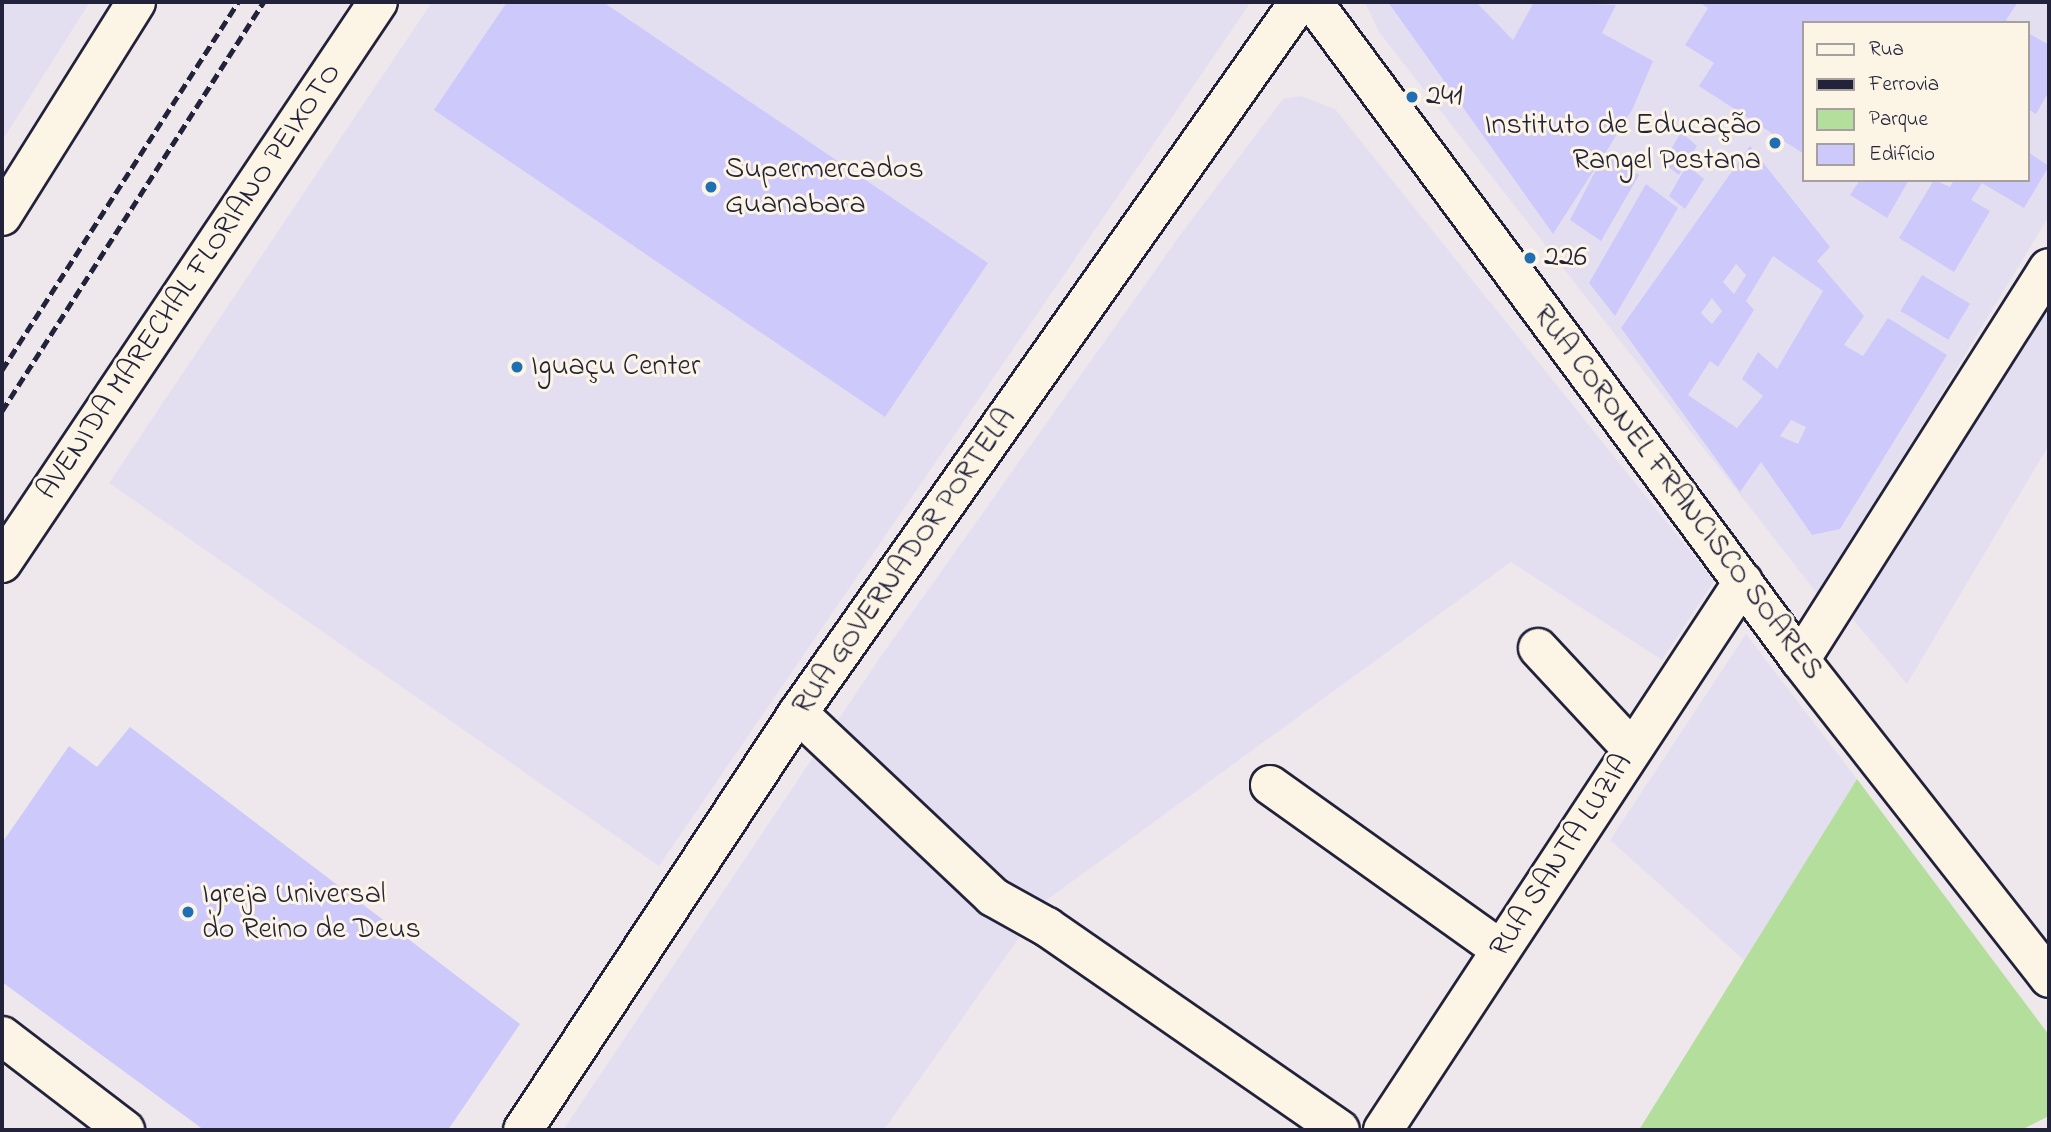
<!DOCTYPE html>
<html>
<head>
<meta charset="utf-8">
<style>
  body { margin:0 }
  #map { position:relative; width:2051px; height:1132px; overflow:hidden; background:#eee8ec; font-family:"Indie Flower",sans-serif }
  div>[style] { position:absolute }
  .built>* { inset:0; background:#e4dff0 }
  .green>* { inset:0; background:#b4de9b }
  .building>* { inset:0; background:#cec9fb; transform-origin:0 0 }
  .roads { filter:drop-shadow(2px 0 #22223b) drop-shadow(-2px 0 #22223b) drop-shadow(0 2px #22223b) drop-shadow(0 -2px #22223b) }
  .minor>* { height:38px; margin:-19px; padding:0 19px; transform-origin:19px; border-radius:19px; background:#fcf5e5 }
  .major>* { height:38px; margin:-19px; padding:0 19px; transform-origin:19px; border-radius:19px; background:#fcf5e5 }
  .rail>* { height:5px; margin-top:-2.5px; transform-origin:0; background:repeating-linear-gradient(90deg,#22223b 0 10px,transparent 0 15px) }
  .dots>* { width:19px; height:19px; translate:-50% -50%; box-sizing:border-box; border:4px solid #fcf5e5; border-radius:50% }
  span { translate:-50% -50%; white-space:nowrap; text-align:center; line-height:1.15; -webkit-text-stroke:6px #fcf5e5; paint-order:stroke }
  .poi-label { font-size:30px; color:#22223b }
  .left { translate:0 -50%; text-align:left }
  .right { translate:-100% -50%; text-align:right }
  .street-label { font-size:30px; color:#22223b }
  .frame { position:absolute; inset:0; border:4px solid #22223b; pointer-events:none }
  .legend { position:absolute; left:1802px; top:21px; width:228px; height:161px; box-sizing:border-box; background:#fcf5e5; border:2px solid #a5a1a1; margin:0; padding:9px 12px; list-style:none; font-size:21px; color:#22223b }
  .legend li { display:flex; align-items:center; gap:14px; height:35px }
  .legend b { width:35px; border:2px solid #a5a1a1 }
</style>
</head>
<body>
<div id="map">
  <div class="built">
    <div style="clip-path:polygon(2px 2px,90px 2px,2px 141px)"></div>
    <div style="clip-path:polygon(432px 2px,1251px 2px,659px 866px,109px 483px)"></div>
    <div style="clip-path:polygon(evenodd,1365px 2px,2049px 2px,2049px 216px,1819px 596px,1379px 32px,1365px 2px,1804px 23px,2028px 23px,2028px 180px,1804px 180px,1804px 23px)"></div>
    <div style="clip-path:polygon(1301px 96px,1335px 109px,1714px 581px,1662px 660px,1511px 562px,1044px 902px,884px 1130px,563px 1130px,879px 659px,1183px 231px,1283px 99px)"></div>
    <div style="clip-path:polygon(2049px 289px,2049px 445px,1907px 684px,1851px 617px)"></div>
    <div style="clip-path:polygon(1746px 634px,1857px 779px,1745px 961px,1610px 840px)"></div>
  </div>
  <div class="green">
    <div style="clip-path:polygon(1857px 779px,2049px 1035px,2049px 1116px,2021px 1130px,1639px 1130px)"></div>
  </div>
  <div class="building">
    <div style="clip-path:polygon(507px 2px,603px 2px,988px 263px,885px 417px,434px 110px)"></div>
    <div style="clip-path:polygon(1388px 2px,1476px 2px,1513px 40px,1534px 2px,1616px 5px,1602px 33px,1653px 61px,1633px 108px,1606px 152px,1639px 175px,1601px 241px,1570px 220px,1603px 156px,1553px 234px)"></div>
    <div style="clip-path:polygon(1699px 2px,1982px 4px,2018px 2px,2006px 20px,2011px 23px,1804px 23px,1804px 154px,1699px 86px,1714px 63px,1685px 45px,1708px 8px)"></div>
    <div style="clip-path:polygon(2028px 33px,2049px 45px,2049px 91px,2036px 114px,2028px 109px)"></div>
    <div style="clip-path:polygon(1681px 132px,1697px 146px,1679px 175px,1663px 163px)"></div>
    <div style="clip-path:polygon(evenodd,1750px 146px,1830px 247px,1817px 261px,1864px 316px,1844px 345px,1863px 356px,1888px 318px,1947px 355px,1840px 529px,1812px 535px,1761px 462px,1740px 492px,1621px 328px,1750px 146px,1773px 256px,1823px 291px,1777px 369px,1758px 352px,1742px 379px,1763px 396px,1737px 428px,1688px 395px,1710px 361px,1718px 367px,1754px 310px,1746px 301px,1773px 256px,1750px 146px,1736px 264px,1746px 275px,1734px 294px,1723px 282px,1736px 264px,1750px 146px,1712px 298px,1722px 311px,1712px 324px,1701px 313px,1712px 298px,1750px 146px,1791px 420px,1806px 427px,1798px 444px,1780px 436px,1791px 420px)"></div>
    <div style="clip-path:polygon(2028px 152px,2049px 166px,2024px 208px,1982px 183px,1971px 200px,1990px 211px,1954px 272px,1899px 238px,1934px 180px,1950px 187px,1954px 180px,2028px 180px)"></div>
    <div style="clip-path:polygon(1687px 165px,1704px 179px,1685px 209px,1669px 196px)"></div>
    <div style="clip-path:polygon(1860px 180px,1909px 180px,1887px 218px,1850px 195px)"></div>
    <div style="clip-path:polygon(1646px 184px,1678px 208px,1615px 316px,1589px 283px)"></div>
    <div style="left:1922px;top:275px;width:56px;height:42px;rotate:31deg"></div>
    <div style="clip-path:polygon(130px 727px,520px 1024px,448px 1130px,204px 1130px,2px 982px,2px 843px,69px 746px,97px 767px)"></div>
  </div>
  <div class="roads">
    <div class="minor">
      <div style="left:1313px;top:2px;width:819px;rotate:53.49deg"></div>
      <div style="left:1800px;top:660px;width:404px;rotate:51.9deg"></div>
      <div style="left:1538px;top:648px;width:138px;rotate:47.1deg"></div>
      <div style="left:1800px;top:660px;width:464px;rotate:-57.6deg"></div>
      <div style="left:798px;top:713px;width:268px;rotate:43.3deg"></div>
      <div style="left:993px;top:897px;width:62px;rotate:29.1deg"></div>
      <div style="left:1047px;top:927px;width:356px;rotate:34.7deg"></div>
      <div style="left:1270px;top:785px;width:282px;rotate:35.5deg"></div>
      <div style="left:2px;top:1036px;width:155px;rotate:37.4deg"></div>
      <div style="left:523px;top:1130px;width:500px;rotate:-56.6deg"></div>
      <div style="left:798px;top:713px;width:870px;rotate:-54.83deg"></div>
      <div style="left:1383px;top:1130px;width:656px;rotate:-56.7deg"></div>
    </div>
    <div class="major">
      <div style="left:2px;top:216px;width:252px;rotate:-57.9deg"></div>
      <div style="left:2px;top:563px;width:675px;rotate:-56.17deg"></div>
    </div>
  </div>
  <div class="rail">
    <div style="left:2px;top:370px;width:437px;rotate:-57.3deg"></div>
    <div style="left:2px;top:411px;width:486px;rotate:-57.4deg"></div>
  </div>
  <div class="dots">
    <div style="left:1412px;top:97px;background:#1f6fb2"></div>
    <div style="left:1775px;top:143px;background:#1f6fb2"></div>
    <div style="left:711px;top:187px;background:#1f6fb2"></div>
    <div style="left:1530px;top:258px;background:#1f6fb2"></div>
    <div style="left:517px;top:367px;background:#1f6fb2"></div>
    <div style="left:188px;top:912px;background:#1f6fb2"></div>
  </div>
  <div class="poi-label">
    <span class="left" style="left:1426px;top:97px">241</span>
    <span class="right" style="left:1761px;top:143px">Instituto de Educação<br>Rangel Pestana</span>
    <span class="left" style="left:725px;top:187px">Supermercados<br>Guanabara</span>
    <span class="left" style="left:1544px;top:258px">226</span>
    <span class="left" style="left:531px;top:367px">Iguaçu Center</span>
    <span class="left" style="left:202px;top:912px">Igreja Universal<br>do Reino de Deus</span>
  </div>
  <div class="street-label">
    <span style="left:190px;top:282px;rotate:-56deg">AVENIDA MARECHAL FLORIANO PEIXOTO</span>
    <span style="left:1677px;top:493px;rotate:53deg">RUA CORONEL FRANCISCO SOARES</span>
    <span style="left:905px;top:562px;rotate:-55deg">RUA GOVERNADOR PORTELA</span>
    <span style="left:1562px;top:856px;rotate:-57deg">RUA SANTA LUZIA</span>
  </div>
  <div class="frame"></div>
  <ul class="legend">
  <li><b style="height:9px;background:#fcf5e5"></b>Rua</li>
  <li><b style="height:9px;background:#22223b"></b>Ferrovia</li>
  <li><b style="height:19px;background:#b4de9b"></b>Parque</li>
  <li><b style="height:19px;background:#cec9fb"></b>Edifício</li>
  </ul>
</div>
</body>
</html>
